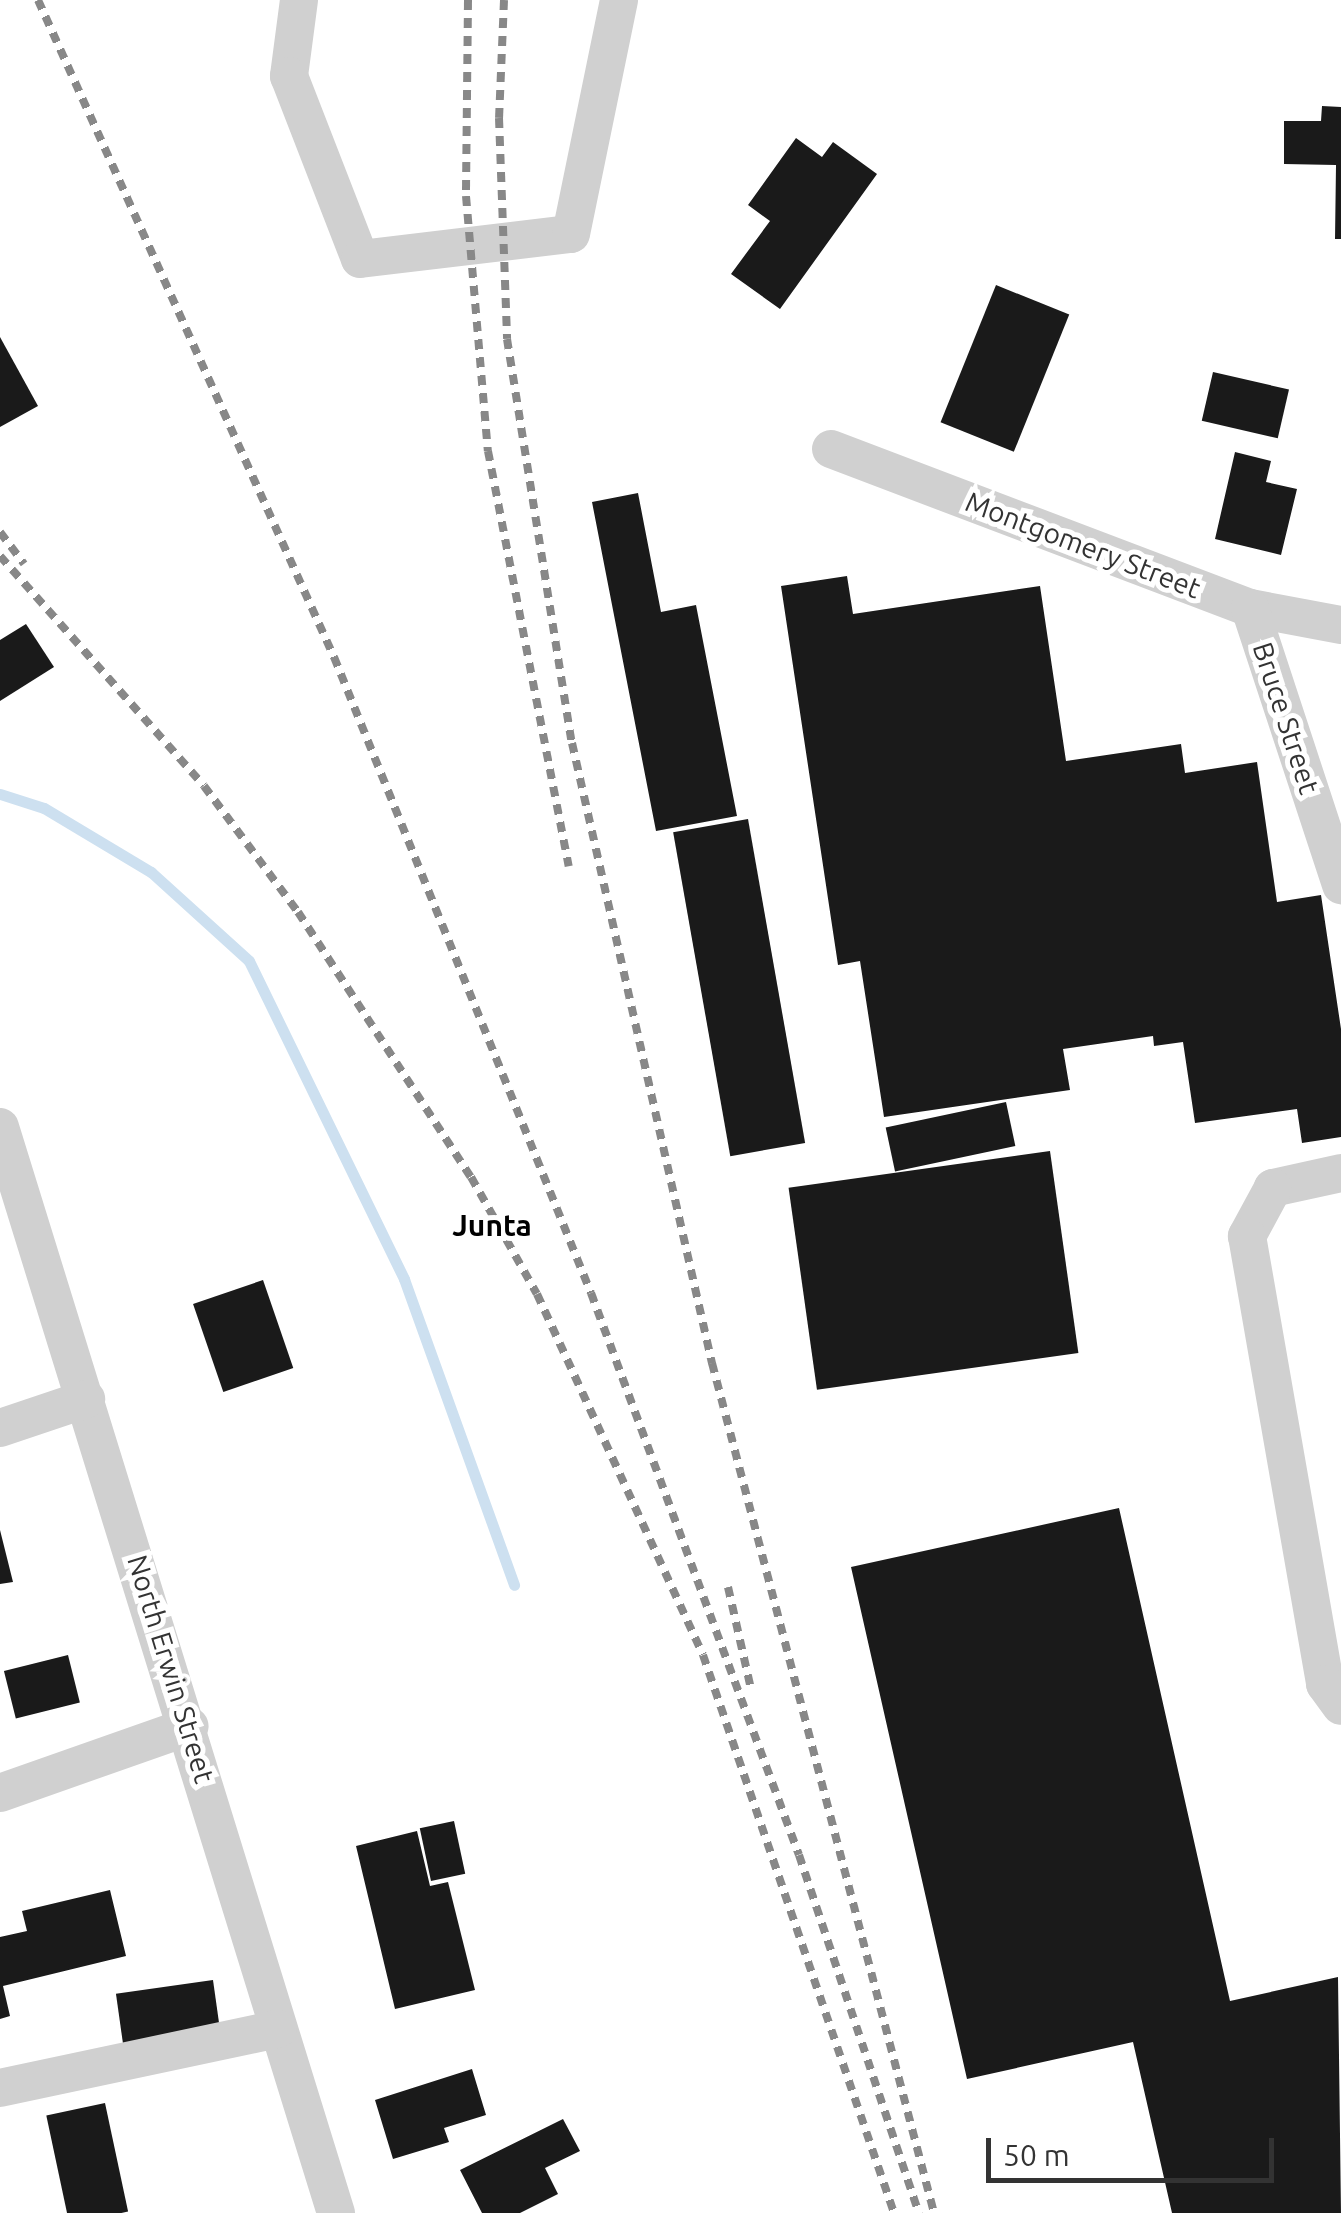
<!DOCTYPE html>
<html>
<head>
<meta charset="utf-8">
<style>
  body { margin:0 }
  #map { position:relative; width:1341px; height:2213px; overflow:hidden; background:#fff; font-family:Ubuntu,sans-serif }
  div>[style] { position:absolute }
  .stream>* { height:11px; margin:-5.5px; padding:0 5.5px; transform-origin:5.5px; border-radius:5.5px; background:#cde0f0 }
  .building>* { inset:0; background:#1a1a1a; transform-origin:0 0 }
  .minor>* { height:38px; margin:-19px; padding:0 19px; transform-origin:19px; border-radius:19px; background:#d0d0d0 }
  .rail>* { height:8px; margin-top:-4px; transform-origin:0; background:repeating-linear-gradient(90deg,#888 0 10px,transparent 0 18px) }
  span { translate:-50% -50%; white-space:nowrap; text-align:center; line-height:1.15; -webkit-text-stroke:10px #fff; paint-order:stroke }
  .street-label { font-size:28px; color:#333 }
  .neighbourhood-label { font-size:30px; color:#000; font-weight:700 }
  .scale { position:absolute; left:986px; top:2138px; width:288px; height:45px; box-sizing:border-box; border:5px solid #333; border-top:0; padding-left:12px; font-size:30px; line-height:35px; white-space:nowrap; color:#333; -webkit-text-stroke:8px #fff; paint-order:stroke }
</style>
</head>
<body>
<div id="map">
  <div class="stream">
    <div style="left:0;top:794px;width:46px;rotate:17.7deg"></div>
    <div style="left:44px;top:808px;width:125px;rotate:30.9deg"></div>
    <div style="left:151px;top:872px;width:132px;rotate:42.2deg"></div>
    <div style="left:249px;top:961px;width:354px;rotate:64deg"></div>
    <div style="left:404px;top:1279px;width:325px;rotate:70.2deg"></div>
  </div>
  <div class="building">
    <div style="clip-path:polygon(1322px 106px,1341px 107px,1341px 239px,1335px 239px,1336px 165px,1284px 164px,1284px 121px,1321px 121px)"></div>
    <div style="clip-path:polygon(796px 138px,822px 157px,833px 142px,877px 174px,780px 309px,731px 274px,770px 221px,748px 205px)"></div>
    <div style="left:996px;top:285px;width:79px;height:148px;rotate:22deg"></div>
    <div style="clip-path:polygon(0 337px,38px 406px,0 427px)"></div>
    <div style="left:1213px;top:372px;width:78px;height:50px;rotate:13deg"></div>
    <div style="clip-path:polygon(1235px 452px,1271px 461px,1266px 482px,1297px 489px,1281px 555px,1215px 539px)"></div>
    <div style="clip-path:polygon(638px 493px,661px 612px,696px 605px,737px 816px,656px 831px,592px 502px)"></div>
    <div style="clip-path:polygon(847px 576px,853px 614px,1040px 586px,1066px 761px,1181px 744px,1185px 773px,1257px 762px,1277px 902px,1321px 895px,1341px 1029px,1341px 1137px,1302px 1143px,1297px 1109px,1195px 1123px,1183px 1042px,1154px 1046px,1153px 1036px,1063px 1049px,1070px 1090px,884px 1117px,860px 961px,838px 965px,781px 586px)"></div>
    <div style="clip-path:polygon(26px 624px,54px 667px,0 701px,0 640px)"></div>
    <div style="left:748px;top:819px;width:329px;height:76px;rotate:80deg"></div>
    <div style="left:1006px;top:1102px;width:45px;height:123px;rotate:78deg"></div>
    <div style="left:1050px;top:1151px;width:204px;height:264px;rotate:82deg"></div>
    <div style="left:263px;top:1280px;width:93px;height:74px;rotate:71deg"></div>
    <div style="clip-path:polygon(1119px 1508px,1230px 2001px,1338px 1977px,1341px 2213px,1172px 2213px,1133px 2042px,967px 2079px,851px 1567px)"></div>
    <div style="clip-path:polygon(0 1530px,13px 1582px,0 1584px)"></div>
    <div style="left:68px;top:1655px;width:49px;height:66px;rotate:76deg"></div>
    <div style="left:454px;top:1821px;width:54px;height:35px;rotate:78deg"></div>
    <div style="clip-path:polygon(417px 1831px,430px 1886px,448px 1882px,475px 1990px,395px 2009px,356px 1846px)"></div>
    <div style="clip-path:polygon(110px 1890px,126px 1956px,3px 1986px,10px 2016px,0 2019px,0 1937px,27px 1931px,22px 1911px)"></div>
    <div style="left:213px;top:1980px;width:58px;height:98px;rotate:82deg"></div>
    <div style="clip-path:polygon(472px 2069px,486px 2115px,444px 2128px,449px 2142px,393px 2159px,375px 2100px)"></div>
    <div style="left:105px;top:2103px;width:111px;height:60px;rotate:78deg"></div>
    <div style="clip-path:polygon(563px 2119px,580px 2151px,545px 2168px,558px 2194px,520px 2213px,482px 2213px,460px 2170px)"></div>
  </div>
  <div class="minor">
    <div style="left:299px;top:0;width:77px;rotate:97.5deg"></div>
    <div style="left:289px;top:76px;width:196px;rotate:68.8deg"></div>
    <div style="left:360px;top:259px;width:212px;rotate:-6.8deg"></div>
    <div style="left:571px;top:234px;width:239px;rotate:-78.4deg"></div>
    <div style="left:831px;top:449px;width:448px;rotate:20.8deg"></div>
    <div style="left:1250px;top:608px;width:93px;rotate:10.6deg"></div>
    <div style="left:1250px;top:608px;width:292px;rotate:71.8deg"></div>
    <div style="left:0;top:1127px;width:1137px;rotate:72.81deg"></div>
    <div style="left:1341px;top:1173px;width:70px;rotate:167.6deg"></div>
    <div style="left:1273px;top:1188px;width:55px;rotate:118.4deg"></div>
    <div style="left:1247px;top:1236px;width:455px;rotate:80.1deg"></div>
    <div style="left:1325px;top:1684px;width:27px;rotate:54deg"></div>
    <div style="left:0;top:1428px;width:91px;rotate:-18.6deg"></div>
    <div style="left:0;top:1793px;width:201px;rotate:-19.4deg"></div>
    <div style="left:0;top:2088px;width:284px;rotate:-12deg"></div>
  </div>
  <div class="rail">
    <div style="left:38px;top:0;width:721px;rotate:65.75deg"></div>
    <div style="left:334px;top:657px;width:686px;rotate:68deg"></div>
    <div style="left:591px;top:1293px;width:599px;rotate:69.69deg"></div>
    <div style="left:799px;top:1855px;width:378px;rotate:71.5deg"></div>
    <div style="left:468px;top:0;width:196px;rotate:90.6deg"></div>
    <div style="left:466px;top:196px;width:256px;rotate:85.1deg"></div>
    <div style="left:488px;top:451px;width:423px;rotate:79deg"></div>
    <div style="left:504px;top:0;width:118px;rotate:92.4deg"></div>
    <div style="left:499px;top:118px;width:221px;rotate:87.9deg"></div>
    <div style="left:507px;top:339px;width:409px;rotate:80.9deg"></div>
    <div style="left:572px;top:743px;width:636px;rotate:77.28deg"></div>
    <div style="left:712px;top:1363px;width:879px;rotate:75.36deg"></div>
    <div style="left:0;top:532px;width:40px;rotate:53deg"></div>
    <div style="left:0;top:556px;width:307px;rotate:48.4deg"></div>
    <div style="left:204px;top:786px;width:157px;rotate:53.3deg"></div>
    <div style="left:298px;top:912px;width:316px;rotate:56.9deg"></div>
    <div style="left:471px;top:1177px;width:134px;rotate:60.6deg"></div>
    <div style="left:537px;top:1294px;width:397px;rotate:65.3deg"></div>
    <div style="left:703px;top:1655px;width:590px;rotate:71.1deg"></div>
    <div style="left:728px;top:1587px;width:105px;rotate:77.3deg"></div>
  </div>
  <div class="street-label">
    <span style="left:1083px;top:545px;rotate:21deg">Montgomery Street</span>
    <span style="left:1286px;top:718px;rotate:72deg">Bruce Street</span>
    <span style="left:171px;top:1669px;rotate:73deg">North Erwin Street</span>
  </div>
  <div class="neighbourhood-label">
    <span style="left:492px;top:1225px">Junta</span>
  </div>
  <div class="scale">50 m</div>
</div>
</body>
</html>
